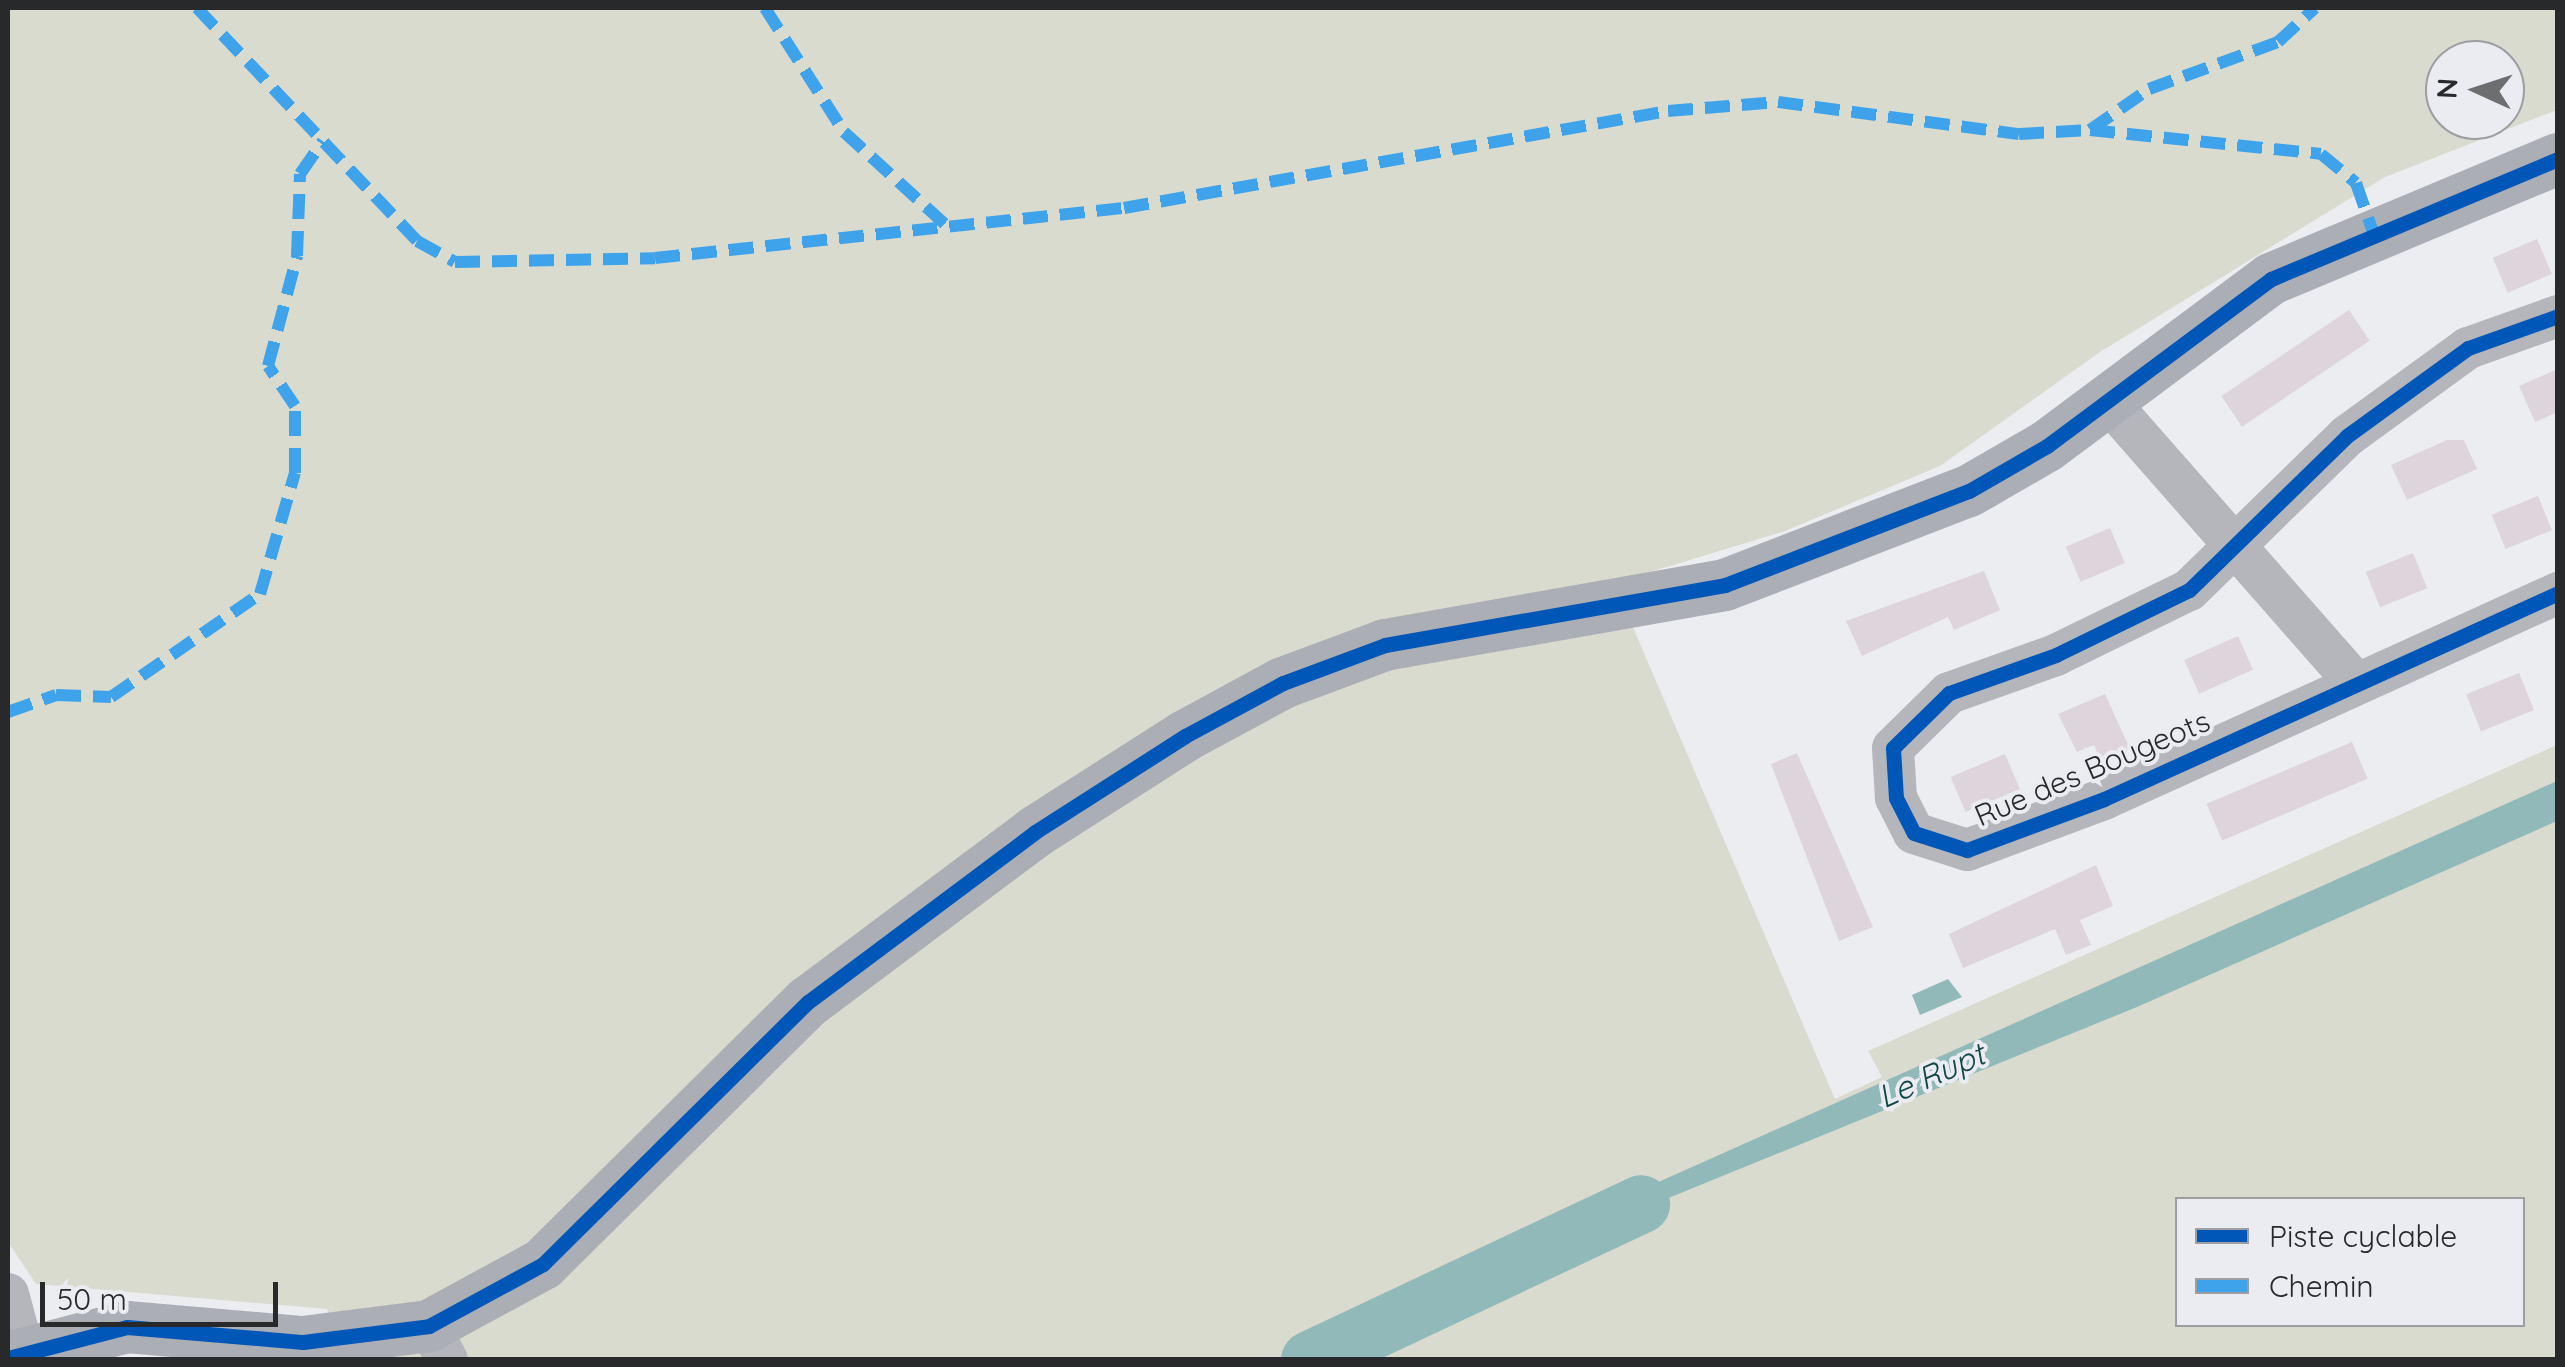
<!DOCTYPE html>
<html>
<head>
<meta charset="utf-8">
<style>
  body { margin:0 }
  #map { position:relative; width:2565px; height:1367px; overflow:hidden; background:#ecedf1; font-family:Quicksand,sans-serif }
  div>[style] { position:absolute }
  .green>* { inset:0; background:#d9dbce }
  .water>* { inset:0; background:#92b9ba }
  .river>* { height:58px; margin:-29px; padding:0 29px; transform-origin:29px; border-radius:29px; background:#92b9ba }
  .building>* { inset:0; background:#ddd5db; transform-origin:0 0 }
  .minor>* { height:42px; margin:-21px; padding:0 21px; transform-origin:21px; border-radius:21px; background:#b4b6bb }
  .major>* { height:52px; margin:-26px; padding:0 26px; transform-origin:26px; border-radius:26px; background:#abaeb5 }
  .quiet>* { height:12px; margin-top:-6px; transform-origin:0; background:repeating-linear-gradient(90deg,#3ea3eb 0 25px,transparent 0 37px) }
  .cycleway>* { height:15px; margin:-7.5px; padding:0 7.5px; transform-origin:7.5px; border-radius:7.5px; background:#0057b8 }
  span { translate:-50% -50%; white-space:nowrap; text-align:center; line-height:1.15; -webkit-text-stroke:8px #ebecf2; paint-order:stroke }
  .street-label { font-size:30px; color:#28292b }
  .water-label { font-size:32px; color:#144748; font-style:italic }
  .frame { position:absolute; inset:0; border:10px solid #28292b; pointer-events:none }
  .legend { position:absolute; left:2175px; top:1197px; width:350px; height:130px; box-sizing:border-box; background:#ebecf2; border:2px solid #9d9ea2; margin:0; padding:12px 18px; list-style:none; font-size:30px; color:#28292b }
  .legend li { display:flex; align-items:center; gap:20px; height:50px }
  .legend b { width:50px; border:2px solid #9d9ea2 }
  .north { position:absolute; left:2425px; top:40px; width:100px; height:100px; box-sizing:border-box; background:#ebecf2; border:2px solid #9d9ea2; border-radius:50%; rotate:273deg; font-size:28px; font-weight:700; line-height:40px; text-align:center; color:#28292b }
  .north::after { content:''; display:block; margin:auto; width:35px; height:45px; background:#6d6e70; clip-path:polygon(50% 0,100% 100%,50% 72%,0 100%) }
  .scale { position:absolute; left:40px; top:1282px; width:238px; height:45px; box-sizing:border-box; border:5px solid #28292b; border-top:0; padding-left:12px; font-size:30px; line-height:35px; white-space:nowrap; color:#28292b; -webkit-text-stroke:8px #ebecf2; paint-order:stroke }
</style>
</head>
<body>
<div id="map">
  <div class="green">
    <div style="clip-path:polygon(evenodd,8px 8px,2557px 8px,2557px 110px,2385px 177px,2100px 352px,1940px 466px,1785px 531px,1614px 583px,1835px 1099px,1882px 1077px,1868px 1051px,2557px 745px,2557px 1359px,339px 1360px,327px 1309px,36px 1284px,8px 1242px,8px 8px,2445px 60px,2505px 60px,2505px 120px,2445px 120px,2445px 60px,8px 8px,2178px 1200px,2522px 1200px,2522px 1324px,2178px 1324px,2178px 1200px)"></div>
  </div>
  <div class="water">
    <div style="clip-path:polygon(2557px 781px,2557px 821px,2137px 1007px,1568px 1239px,1654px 1184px)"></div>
    <div style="clip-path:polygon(1948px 979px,1962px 997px,1920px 1015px,1912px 995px)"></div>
  </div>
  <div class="river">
    <div style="left:1310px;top:1360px;width:366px;rotate:-25.2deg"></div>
  </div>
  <div class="building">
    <div style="left:2537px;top:239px;width:38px;height:48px;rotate:67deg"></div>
    <div style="left:2349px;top:310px;width:37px;height:154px;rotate:56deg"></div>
    <div style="clip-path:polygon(2558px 369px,2558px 412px,2535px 422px,2519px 386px)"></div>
    <div style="clip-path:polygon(2447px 440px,2464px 440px,2477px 469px,2407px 500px,2391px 465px)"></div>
    <div style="left:2538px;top:496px;width:37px;height:50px;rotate:68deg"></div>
    <div style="left:2110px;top:528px;width:38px;height:48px;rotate:67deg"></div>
    <div style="left:2413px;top:553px;width:38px;height:51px;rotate:68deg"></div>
    <div style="clip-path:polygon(1984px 571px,2000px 610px,1954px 630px,1948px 617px,1862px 656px,1846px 621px)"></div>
    <div style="left:2238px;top:636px;width:37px;height:59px;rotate:66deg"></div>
    <div style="left:2519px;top:673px;width:40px;height:57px;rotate:68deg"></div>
    <div style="clip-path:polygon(2105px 694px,2130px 749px,2101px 762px,2094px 745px,2077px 752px,2058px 714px)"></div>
    <div style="left:2352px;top:742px;width:40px;height:158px;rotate:67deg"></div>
    <div style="clip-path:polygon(1797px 753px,1873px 927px,1839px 941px,1771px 764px)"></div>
    <div style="left:2005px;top:754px;width:38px;height:59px;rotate:67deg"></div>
    <div style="clip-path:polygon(2096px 865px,2113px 906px,2080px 920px,2091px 945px,2066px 955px,2055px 929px,1963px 968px,1949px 934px)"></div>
  </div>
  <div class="minor">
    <div style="left:2558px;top:316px;width:96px;rotate:160.4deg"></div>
    <div style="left:2468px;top:348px;width:150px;rotate:144deg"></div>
    <div style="left:2347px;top:436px;width:221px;rotate:135.7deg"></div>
    <div style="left:2189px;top:590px;width:148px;rotate:154deg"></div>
    <div style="left:2056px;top:655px;width:114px;rotate:160.4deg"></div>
    <div style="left:1949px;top:693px;width:78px;rotate:135.5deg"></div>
    <div style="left:1893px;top:748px;width:50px;rotate:86.6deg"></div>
    <div style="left:1896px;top:798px;width:39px;rotate:63deg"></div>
    <div style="left:1914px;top:833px;width:56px;rotate:17.8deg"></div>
    <div style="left:1967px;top:850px;width:146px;rotate:-20.4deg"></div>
    <div style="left:2104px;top:799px;width:499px;rotate:-24.4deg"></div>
    <div style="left:2106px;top:399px;width:377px;rotate:48.7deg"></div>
    <div style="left:8px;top:1294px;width:58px;rotate:75deg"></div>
    <div style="left:429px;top:1326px;width:38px;rotate:62deg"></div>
  </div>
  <div class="major">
    <div style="left:8px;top:1358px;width:123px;rotate:-14.6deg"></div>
    <div style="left:127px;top:1327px;width:177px;rotate:4.9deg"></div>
    <div style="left:303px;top:1342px;width:127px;rotate:-7.2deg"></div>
    <div style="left:429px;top:1326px;width:130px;rotate:-28.5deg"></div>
    <div style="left:543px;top:1264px;width:373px;rotate:-44.7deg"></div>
    <div style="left:808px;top:1002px;width:284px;rotate:-36.8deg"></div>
    <div style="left:1035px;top:832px;width:178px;rotate:-32.6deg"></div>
    <div style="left:1185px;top:736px;width:111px;rotate:-28.4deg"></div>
    <div style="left:1283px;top:683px;width:109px;rotate:-20.4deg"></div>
    <div style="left:1385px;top:645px;width:345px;rotate:-10deg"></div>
    <div style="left:1725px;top:585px;width:261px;rotate:-21.1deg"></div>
    <div style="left:1969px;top:491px;width:90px;rotate:-30deg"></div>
    <div style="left:2047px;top:446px;width:279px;rotate:-36.7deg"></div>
    <div style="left:2271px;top:279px;width:311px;rotate:-22.7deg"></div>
  </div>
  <div class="quiet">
    <div style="left:197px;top:8px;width:320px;rotate:46.6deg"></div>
    <div style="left:417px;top:241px;width:43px;rotate:28.9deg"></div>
    <div style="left:455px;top:262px;width:200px;rotate:-1.1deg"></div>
    <div style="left:655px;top:258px;width:472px;rotate:-6.1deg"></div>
    <div style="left:1124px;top:208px;width:553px;rotate:-10.11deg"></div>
    <div style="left:1668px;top:111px;width:110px;rotate:-4.7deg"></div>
    <div style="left:1778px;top:102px;width:243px;rotate:7.6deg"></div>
    <div style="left:2019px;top:134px;width:71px;rotate:-3.2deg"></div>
    <div style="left:2090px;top:130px;width:232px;rotate:5.9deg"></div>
    <div style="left:2321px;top:154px;width:45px;rotate:39.6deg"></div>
    <div style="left:2356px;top:183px;width:52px;rotate:70.9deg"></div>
    <div style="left:765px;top:8px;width:147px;rotate:57.5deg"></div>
    <div style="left:844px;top:132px;width:141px;rotate:42.4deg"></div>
    <div style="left:2090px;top:130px;width:72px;rotate:-34.8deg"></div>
    <div style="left:2149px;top:89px;width:137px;rotate:-20deg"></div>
    <div style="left:2278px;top:42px;width:50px;rotate:-42.6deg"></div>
    <div style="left:8px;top:712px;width:51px;rotate:-19.5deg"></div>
    <div style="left:56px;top:695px;width:55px;rotate:2.1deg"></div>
    <div style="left:111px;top:697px;width:181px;rotate:-34.7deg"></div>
    <div style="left:260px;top:594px;width:126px;rotate:-73.9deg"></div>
    <div style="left:295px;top:473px;width:67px;rotate:-90deg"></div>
    <div style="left:295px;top:406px;width:48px;rotate:-124deg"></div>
    <div style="left:268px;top:366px;width:114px;rotate:-75.2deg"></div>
    <div style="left:297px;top:256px;width:82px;rotate:-87.9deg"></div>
    <div style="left:300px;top:174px;width:40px;rotate:-55.1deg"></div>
  </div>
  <div class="cycleway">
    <div style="left:2558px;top:316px;width:96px;rotate:160.4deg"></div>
    <div style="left:2468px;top:348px;width:150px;rotate:144deg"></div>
    <div style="left:2347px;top:436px;width:221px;rotate:135.7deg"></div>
    <div style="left:2189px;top:590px;width:148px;rotate:154deg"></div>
    <div style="left:2056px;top:655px;width:114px;rotate:160.4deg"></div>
    <div style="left:1949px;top:693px;width:78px;rotate:135.5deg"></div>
    <div style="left:1893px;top:748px;width:50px;rotate:86.6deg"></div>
    <div style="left:1896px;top:798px;width:39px;rotate:63deg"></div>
    <div style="left:1914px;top:833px;width:56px;rotate:17.8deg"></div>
    <div style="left:1967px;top:850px;width:146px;rotate:-20.4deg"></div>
    <div style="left:2104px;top:799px;width:499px;rotate:-24.4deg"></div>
    <div style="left:8px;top:1358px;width:123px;rotate:-14.6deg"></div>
    <div style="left:127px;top:1327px;width:177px;rotate:4.9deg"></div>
    <div style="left:303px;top:1342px;width:127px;rotate:-7.2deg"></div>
    <div style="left:429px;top:1326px;width:130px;rotate:-28.5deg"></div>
    <div style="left:543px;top:1264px;width:373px;rotate:-44.7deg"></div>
    <div style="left:808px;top:1002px;width:284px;rotate:-36.8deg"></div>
    <div style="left:1035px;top:832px;width:178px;rotate:-32.6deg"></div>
    <div style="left:1185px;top:736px;width:111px;rotate:-28.4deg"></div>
    <div style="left:1283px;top:683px;width:109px;rotate:-20.4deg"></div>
    <div style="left:1385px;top:645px;width:345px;rotate:-10deg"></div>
    <div style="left:1725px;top:585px;width:261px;rotate:-21.1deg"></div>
    <div style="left:1969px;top:491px;width:90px;rotate:-30deg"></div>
    <div style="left:2047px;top:446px;width:279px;rotate:-36.7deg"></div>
    <div style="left:2271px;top:279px;width:311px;rotate:-22.7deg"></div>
  </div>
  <div class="street-label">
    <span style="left:2092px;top:768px;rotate:-23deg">Rue des Bougeots</span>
  </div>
  <div class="water-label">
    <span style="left:1931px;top:1075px;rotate:-24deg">Le Rupt</span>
  </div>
  <div class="frame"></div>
  <ul class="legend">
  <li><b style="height:12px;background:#0057b8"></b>Piste cyclable</li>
  <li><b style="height:12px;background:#3ea3eb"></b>Chemin</li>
  </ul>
  <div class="north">N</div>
  <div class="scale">50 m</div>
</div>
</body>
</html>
